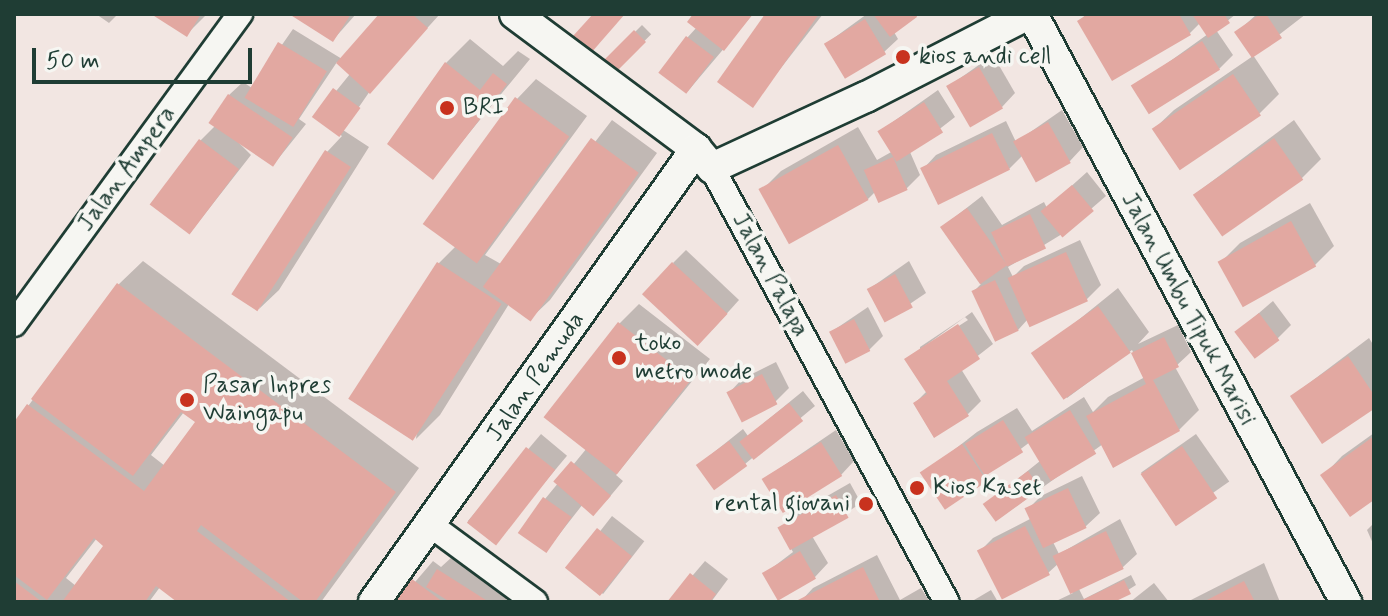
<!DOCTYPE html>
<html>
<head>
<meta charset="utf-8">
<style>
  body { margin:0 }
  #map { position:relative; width:1388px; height:616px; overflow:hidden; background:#f2e6e2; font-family:Mynerve,sans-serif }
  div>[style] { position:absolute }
  .shadow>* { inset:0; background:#0003; transform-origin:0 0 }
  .building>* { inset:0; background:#e2a8a1; transform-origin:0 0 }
  .roads { filter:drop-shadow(2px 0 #1f3d34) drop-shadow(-2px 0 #1f3d34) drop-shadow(0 2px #1f3d34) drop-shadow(0 -2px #1f3d34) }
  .minor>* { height:24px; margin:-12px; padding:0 12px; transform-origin:12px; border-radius:12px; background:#f6f6f2 }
  .tertiary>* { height:30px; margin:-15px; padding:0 15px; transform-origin:15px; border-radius:15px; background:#f6f6f2 }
  .dots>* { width:22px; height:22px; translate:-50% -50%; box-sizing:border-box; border:4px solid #f6f6f2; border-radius:50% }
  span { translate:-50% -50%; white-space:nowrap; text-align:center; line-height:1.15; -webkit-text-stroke:7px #f6f6f2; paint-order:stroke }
  .poi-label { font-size:24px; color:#1f3d34 }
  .left { translate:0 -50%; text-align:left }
  .right { translate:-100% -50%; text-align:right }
  .street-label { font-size:24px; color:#1f3d34 }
  .frame { position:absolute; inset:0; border:16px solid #1f3d34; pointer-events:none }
  .scale { position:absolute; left:32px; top:48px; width:220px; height:36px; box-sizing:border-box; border:4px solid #1f3d34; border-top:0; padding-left:10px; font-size:24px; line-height:28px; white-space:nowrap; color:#1f3d34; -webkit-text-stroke:6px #f6f6f2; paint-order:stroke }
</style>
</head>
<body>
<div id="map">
  <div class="shadow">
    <div style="clip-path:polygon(96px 14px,118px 14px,109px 23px)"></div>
    <div style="clip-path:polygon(155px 14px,207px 14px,187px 34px)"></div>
    <div style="clip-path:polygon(293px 14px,356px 14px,333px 40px)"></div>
    <div style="clip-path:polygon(382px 14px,440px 14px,370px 91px,343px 130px,369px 147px,279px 290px,259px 309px,327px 152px,342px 136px,315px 117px,350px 74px,337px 62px,299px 119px,306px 124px,274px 164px,232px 136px,251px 155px,190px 233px,200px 141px,216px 125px,229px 95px,243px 82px,252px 88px,293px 29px,342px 59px)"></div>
    <div style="clip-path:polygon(696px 14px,753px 14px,688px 91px,687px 38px,697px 27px)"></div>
    <div style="clip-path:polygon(767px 14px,823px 14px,752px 105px)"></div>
    <div style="clip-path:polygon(867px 14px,917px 14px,894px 32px,898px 39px,884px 52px,827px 43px)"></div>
    <div style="clip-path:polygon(1086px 14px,1236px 14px,1216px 30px,1233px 55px,1219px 69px,1134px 87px,1208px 34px,1200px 23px,1190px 33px,1080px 21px)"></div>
    <div style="clip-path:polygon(1257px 14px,1306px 14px,1253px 55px,1279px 94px,1259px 114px,1154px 129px,1174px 110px,1253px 56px,1237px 32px)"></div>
    <div style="left:642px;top:25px;width:13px;height:49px;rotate:45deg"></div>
    <div style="clip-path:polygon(470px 39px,503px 66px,518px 51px,530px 59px,433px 177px,446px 63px)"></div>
    <div style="clip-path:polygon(993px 55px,1015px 93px,1002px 107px,949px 86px)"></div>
    <div style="clip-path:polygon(536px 79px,587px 116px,485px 255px,501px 264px,612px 120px,657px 153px,550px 300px,530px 319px,509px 304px,440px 415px,416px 439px,438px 264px,456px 246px,517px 99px)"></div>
    <div style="clip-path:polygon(938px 90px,955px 117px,910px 152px,920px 175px,906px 189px,876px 191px,868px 199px,762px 190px,781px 171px,858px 127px,877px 160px,893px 151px,880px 131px)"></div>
    <div style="clip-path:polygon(1062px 110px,1083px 147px,1070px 161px,1023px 155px,1009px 169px,923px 169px,936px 155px,1006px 121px,1016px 142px)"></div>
    <div style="clip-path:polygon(1294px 120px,1321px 159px,1301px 179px,1195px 194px)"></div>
    <div style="clip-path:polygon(1087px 172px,1106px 196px,1062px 234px,1008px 267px,1013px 277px,1024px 266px,1080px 240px,1101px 285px,1087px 299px,1028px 319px,1018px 330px,974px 291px,981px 284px,942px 227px,982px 196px,1002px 225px,1044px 202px,1047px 208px)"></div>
    <div style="clip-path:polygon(1310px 203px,1334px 246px,1315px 265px,1220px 263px,1240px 243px)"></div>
    <div style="clip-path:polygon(686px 250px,739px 300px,712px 330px,673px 263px)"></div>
    <div style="clip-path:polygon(evenodd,143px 261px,419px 468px,321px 602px,181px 602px,160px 587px,149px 602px,14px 602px,14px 425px,119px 284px,143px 261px,184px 412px,197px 422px,165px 466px,151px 455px,184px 412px,143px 261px,97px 538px,106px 545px,76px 586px,66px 578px,97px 538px)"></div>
    <div style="clip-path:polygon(909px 261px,926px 293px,886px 320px,869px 289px)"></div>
    <div style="clip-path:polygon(1118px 288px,1149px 332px,1138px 344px,1178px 325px,1191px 352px,1175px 367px,1199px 410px,1179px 430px,1103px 444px,997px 520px,985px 505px,1040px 461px,1030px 442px,945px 506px,923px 474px,977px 432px,1017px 408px,1032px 431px,1084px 397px,1093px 412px,1108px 397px,1145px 377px,1132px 350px,1067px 398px,1035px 355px)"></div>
    <div style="clip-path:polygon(1273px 301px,1291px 325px,1277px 339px,1237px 332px)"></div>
    <div style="clip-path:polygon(639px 304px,710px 359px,616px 475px,623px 481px,607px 500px,583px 504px,547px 550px,545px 499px,587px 448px,619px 324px)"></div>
    <div style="clip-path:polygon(868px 307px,883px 336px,869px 350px,831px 332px)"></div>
    <div style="clip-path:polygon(evenodd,972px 312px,993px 344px,961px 369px,981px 401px,968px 414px,915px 403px,927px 391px,907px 359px,972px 312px,965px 317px,968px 320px,920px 351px,920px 347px,965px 317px)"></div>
    <div style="clip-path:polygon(1369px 338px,1374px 346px,1374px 406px,1292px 396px)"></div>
    <div style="clip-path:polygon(776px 362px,789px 388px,775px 402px,729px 393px,742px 379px)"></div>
    <div style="clip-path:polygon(803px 391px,815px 406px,745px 464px,698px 465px,743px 429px,748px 436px)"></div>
    <div style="clip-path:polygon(836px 430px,854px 461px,841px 475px,764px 479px)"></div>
    <div style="clip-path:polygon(1374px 433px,1374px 497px,1323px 476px,1342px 456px)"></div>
    <div style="left:541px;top:434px;width:34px;height:114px;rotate:40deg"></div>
    <div style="left:1196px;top:434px;width:58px;height:67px;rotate:55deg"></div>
    <div style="clip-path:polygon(1082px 476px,1100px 513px,1086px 526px,1053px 542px,1059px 554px,1120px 519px,1137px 554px,1123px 567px,1079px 589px,1084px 599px,1131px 575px,1136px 585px,1109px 602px,1054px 602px,1073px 593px,1059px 563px,1048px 573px,979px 552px,993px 538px,1032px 518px,1028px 509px,1041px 496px)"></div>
    <div style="clip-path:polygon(850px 483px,861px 503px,812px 536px,828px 563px,815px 577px,764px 574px,793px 552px,780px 529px,794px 515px)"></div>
    <div style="left:612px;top:516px;width:41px;height:67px;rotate:38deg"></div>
    <div style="clip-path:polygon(1374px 523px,1374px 546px,1367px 530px)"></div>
    <div style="clip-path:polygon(877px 555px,900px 600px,921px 588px,930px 602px,800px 602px,813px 588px)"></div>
    <div style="clip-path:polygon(452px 557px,510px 593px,505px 602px,398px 602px,433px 561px,441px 567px)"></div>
    <div style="clip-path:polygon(705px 561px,728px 579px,711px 602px,670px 602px)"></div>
    <div style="clip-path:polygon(1264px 563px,1280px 602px,1187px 602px)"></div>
    <div style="clip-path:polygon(1154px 583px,1169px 602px,1130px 602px)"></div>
    <div style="clip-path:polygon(991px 590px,998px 602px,973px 602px,974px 600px)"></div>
  </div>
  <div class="building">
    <div style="clip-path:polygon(151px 14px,201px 14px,187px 37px)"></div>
    <div style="clip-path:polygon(289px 14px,351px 14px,333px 42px)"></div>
    <div style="clip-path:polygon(379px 14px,412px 14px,428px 28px,370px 94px,336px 63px)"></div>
    <div style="clip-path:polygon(593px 14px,625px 14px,591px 53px,573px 36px)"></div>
    <div style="clip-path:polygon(693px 14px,753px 14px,724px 51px,687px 22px)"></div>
    <div style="clip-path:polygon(765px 14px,819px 14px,753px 108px,717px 82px)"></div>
    <div style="clip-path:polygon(873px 14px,916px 14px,917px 17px,890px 37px)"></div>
    <div style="clip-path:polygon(1088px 14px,1179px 14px,1191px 35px,1112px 81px,1077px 21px)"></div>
    <div style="clip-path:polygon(1192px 14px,1224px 14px,1230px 23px,1208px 38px)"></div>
    <div style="clip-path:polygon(1260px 14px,1266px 14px,1282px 38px,1252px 58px,1234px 32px)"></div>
    <div style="left:865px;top:19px;width:41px;height:48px;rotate:59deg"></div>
    <div style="left:634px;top:30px;width:17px;height:42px;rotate:45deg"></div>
    <div style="left:686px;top:36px;width:35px;height:46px;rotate:37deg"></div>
    <div style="left:1202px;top:41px;width:34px;height:84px;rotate:58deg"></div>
    <div style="left:278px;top:42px;width:57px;height:65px;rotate:31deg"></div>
    <div style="clip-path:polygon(445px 62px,480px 90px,493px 73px,507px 84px,433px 180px,387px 144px)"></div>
    <div style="left:979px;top:67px;width:48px;height:38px;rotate:60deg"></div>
    <div style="left:1233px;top:74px;width:50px;height:98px;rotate:56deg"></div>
    <div style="left:333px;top:88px;width:34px;height:36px;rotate:36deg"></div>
    <div style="left:228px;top:94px;width:78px;height:35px;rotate:34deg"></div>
    <div style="left:515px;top:97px;width:67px;height:157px;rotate:36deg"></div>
    <div style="left:924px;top:102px;width:36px;height:55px;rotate:58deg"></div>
    <div style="left:1048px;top:122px;width:47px;height:40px;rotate:61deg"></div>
    <div style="left:992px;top:133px;width:41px;height:80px;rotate:64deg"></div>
    <div style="left:591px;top:138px;width:59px;height:184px;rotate:36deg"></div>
    <div style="left:1274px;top:138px;width:51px;height:99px;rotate:55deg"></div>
    <div style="left:199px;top:139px;width:50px;height:82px;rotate:37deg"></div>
    <div style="left:838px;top:145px;width:63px;height:91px;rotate:61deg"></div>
    <div style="left:325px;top:150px;width:31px;height:172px;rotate:33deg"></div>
    <div style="left:893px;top:157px;width:36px;height:32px;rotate:66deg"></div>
    <div style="left:1072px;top:185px;width:34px;height:41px;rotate:50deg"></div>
    <div style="left:967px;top:208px;width:70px;height:33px;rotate:55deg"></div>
    <div style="left:1030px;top:214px;width:38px;height:43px;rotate:65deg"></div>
    <div style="left:1291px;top:221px;width:52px;height:84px;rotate:61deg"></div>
    <div style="left:1066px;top:252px;width:54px;height:64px;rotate:66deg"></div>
    <div style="left:437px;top:262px;width:77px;height:163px;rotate:33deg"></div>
    <div style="left:672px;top:262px;width:76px;height:44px;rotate:43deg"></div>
    <div style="left:895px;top:274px;width:38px;height:32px;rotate:62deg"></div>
    <div style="left:995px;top:280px;width:56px;height:26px;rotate:65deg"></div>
    <div style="clip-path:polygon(117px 283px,396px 492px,315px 602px,303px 602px,201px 525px,197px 531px,291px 602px,177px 602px,156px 586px,145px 602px,62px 602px,103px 546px,94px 538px,47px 600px,14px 575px,14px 422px,27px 404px,144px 491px,195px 422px,181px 412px,133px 476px,31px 399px)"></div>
    <div style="left:1098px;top:306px;width:57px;height:82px;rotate:55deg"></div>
    <div style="left:1259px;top:313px;width:34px;height:31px;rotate:53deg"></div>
    <div style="left:854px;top:319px;width:36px;height:28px;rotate:63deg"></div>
    <div style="left:618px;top:322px;width:93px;height:121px;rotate:38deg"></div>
    <div style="clip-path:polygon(958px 324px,980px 359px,947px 381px,969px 416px,934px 438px,913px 403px,927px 394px,904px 359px)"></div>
    <div style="clip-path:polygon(1164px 337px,1179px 367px,1153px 380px,1180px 431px,1113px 468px,1086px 416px,1146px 384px,1131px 353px)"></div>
    <div style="clip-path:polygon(1348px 356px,1374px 395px,1374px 409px,1322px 444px,1290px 396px)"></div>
    <div style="left:762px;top:374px;width:34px;height:40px;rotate:63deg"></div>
    <div style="left:789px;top:403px;width:23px;height:63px;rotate:52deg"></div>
    <div style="left:1070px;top:410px;width:51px;height:53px;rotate:59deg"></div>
    <div style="left:1003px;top:420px;width:38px;height:45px;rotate:58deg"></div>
    <div style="clip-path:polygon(1374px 436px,1374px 500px,1350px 517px,1320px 475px)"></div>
    <div style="left:729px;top:441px;width:31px;height:41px;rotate:54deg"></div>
    <div style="left:821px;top:442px;width:40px;height:70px;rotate:58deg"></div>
    <div style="left:962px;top:444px;width:45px;height:51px;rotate:56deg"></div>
    <div style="left:1182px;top:446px;width:63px;height:50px;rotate:56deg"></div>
    <div style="left:526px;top:447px;width:37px;height:96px;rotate:38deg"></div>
    <div style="left:571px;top:461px;width:53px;height:27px;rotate:41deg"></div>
    <div style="left:1028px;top:471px;width:22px;height:56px;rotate:54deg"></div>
    <div style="left:1068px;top:488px;width:44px;height:48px;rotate:65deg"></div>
    <div style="left:836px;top:495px;width:26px;height:67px;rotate:61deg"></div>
    <div style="left:543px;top:497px;width:35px;height:44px;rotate:35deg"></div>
    <div style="left:1025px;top:526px;width:55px;height:54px;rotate:63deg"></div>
    <div style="left:597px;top:528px;width:45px;height:51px;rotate:39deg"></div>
    <div style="left:1106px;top:531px;width:42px;height:59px;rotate:65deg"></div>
    <div style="left:800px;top:551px;width:32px;height:44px;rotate:60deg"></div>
    <div style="clip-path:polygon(863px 567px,880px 602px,794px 602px)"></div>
    <div style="clip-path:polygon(437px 569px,489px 602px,450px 602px,426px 587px)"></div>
    <div style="clip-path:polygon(690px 573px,716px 594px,710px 602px,667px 602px)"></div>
    <div style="clip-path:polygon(412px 579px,443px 602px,395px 602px)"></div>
    <div style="clip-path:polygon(1124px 580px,1131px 594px,1114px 602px,1078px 602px)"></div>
    <div style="clip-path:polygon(14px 581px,42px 602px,14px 602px)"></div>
    <div style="clip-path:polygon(1244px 581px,1255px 602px,1203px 602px)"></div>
  </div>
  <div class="roads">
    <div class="minor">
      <div style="left:712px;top:168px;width:494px;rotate:61.6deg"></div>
      <div style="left:14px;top:324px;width:384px;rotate:-53.9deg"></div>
      <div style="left:432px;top:526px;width:128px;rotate:36.4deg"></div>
    </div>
    <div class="tertiary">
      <div style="left:515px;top:14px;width:226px;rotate:36.7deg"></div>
      <div style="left:696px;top:149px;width:25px;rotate:50deg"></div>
      <div style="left:712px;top:168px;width:170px;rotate:-24.8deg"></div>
      <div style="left:866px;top:97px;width:182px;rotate:-27.1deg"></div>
      <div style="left:1032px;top:14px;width:667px;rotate:61.9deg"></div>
      <div style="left:374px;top:602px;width:556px;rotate:-54.59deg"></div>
    </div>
  </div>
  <div class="dots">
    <div style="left:903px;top:57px;background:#c8321e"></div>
    <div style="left:447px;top:108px;background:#c8321e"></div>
    <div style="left:619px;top:358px;background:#c8321e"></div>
    <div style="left:187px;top:400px;background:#c8321e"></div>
    <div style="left:917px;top:488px;background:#c8321e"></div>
    <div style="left:866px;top:504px;background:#c8321e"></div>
  </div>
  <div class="poi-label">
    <span class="left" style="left:919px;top:57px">kios andi cell</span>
    <span class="left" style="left:463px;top:108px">BRI</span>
    <span class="left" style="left:635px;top:358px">toko<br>metro mode</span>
    <span class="left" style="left:203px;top:400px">Pasar Inpres<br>Waingapu</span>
    <span class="left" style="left:933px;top:488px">Kios Kaset</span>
    <span class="right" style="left:850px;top:504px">rental giovani</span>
  </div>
  <div class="street-label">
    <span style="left:127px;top:169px;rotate:-54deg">Jalan Ampera</span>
    <span style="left:770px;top:275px;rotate:62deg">Jalan Palapa</span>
    <span style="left:1188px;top:309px;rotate:62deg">Jalan Umbu Tipuk Marisi</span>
    <span style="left:536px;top:377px;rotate:-55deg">Jalan Pemuda</span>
  </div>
  <div class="frame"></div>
  <div class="scale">50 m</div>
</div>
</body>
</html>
